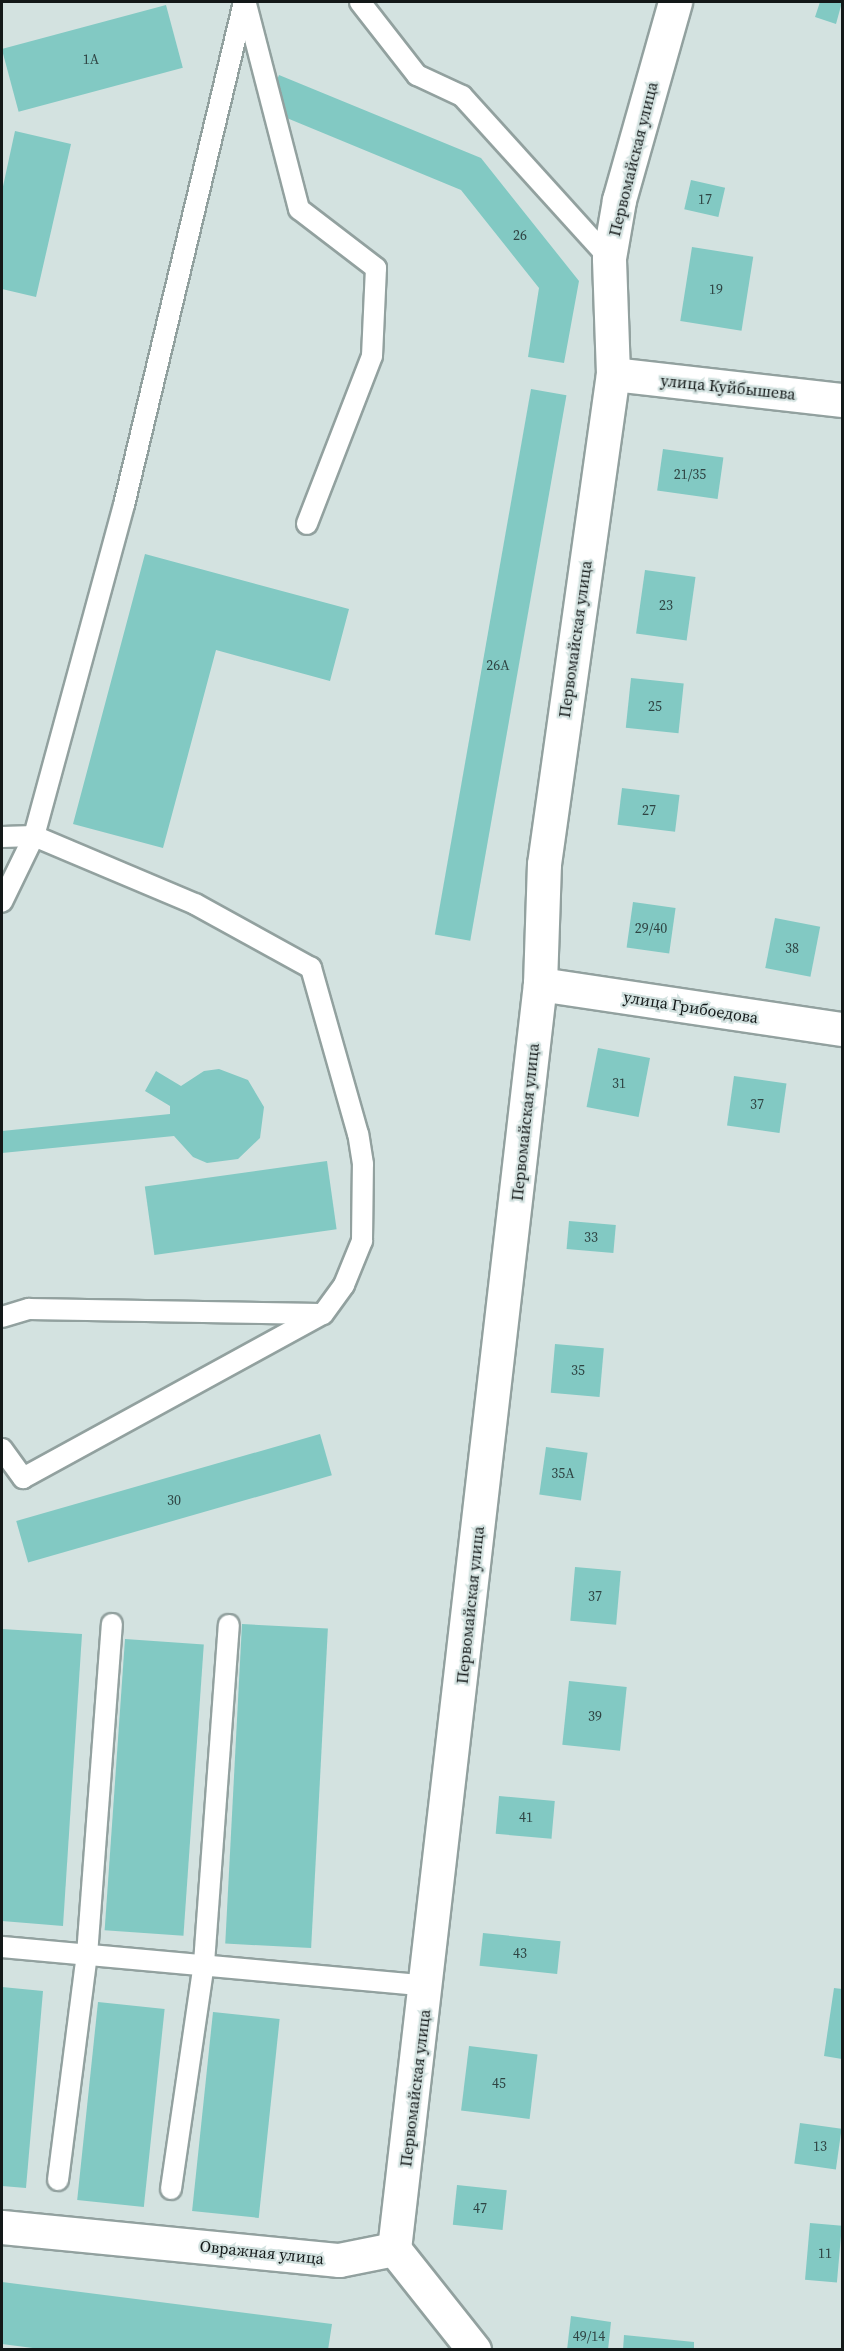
<!DOCTYPE html>
<html>
<head>
<meta charset="utf-8">
<style>
  body { margin:0 }
  #map { position:relative; width:844px; height:2351px; overflow:hidden; background:#d3e2e0; font-family:"Source Serif 4",serif }
  div>[style] { position:absolute }
  .building>* { inset:0; background:#82c9c3; transform-origin:0 0 }
  .roads { filter:drop-shadow(2px 0 #92a19f) drop-shadow(-2px 0 #92a19f) drop-shadow(0 2px #92a19f) drop-shadow(0 -2px #92a19f) }
  .lane>* { height:20px; margin:-10px; padding:0 10px; transform-origin:10px; border-radius:10px; background:#fff }
  .street>* { height:33px; margin:-16.5px; padding:0 16.5px; transform-origin:16.5px; border-radius:16.5px; background:#fff }
  span { translate:-50% -50%; white-space:nowrap; text-align:center; line-height:1.15; -webkit-text-stroke:4.5px #d3e2e0; paint-order:stroke }
  .number-label { font-size:14px; color:#2f4443 }
  .number-label span { -webkit-text-stroke-width:0 }
  .street-label { font-size:16px; color:#131818 }
  .frame { position:absolute; inset:0; border:3px solid #131818; pointer-events:none }
</style>
</head>
<body>
<div id="map">
  <div class="building">
    <div style="clip-path:polygon(820px 2px,842px 2px,836px 24px,815px 17px)"></div>
    <div style="left:166px;top:5px;width:65px;height:170px;rotate:75deg"></div>
    <div style="clip-path:polygon(279px 75px,481px 158px,579px 281px,564px 363px,528px 357px,539px 288px,461px 190px,265px 109px)"></div>
    <div style="clip-path:polygon(15px 131px,71px 144px,36px 297px,2px 289px,2px 191px)"></div>
    <div style="left:691px;top:180px;width:35px;height:30px;rotate:13deg"></div>
    <div style="left:692px;top:247px;width:62px;height:75px;rotate:9deg"></div>
    <div style="left:531px;top:389px;width:36px;height:554px;rotate:10deg"></div>
    <div style="left:663px;top:449px;width:61px;height:42px;rotate:8deg"></div>
    <div style="clip-path:polygon(145px 554px,349px 609px,330px 681px,216px 650px,163px 848px,73px 824px)"></div>
    <div style="left:645px;top:570px;width:51px;height:64px;rotate:8deg"></div>
    <div style="left:631px;top:678px;width:53px;height:50px;rotate:6deg"></div>
    <div style="left:622px;top:788px;width:58px;height:37px;rotate:7deg"></div>
    <div style="left:633px;top:902px;width:43px;height:46px;rotate:8deg"></div>
    <div style="left:775px;top:918px;width:46px;height:51px;rotate:11deg"></div>
    <div style="left:598px;top:1048px;width:53px;height:60px;rotate:11deg"></div>
    <div style="clip-path:polygon(219px 1069px,248px 1080px,264px 1107px,260px 1138px,238px 1159px,207px 1163px,193px 1157px,174px 1136px,2px 1153px,2px 1131px,170px 1114px,170px 1106px,145px 1091px,156px 1071px,181px 1086px,204px 1071px)"></div>
    <div style="left:734px;top:1076px;width:53px;height:50px;rotate:8deg"></div>
    <div style="left:327px;top:1161px;width:69px;height:184px;rotate:82deg"></div>
    <div style="left:569px;top:1221px;width:47px;height:28px;rotate:5deg"></div>
    <div style="left:555px;top:1344px;width:49px;height:49px;rotate:5deg"></div>
    <div style="left:320px;top:1434px;width:43px;height:316px;rotate:74deg"></div>
    <div style="left:546px;top:1447px;width:42px;height:48px;rotate:8deg"></div>
    <div style="left:575px;top:1567px;width:46px;height:54px;rotate:5deg"></div>
    <div style="left:242px;top:1624px;width:86px;height:320px;rotate:3deg"></div>
    <div style="clip-path:polygon(2px 1629px,82px 1634px,63px 1926px,2px 1921px)"></div>
    <div style="left:125px;top:1639px;width:79px;height:292px;rotate:4deg"></div>
    <div style="left:569px;top:1681px;width:58px;height:64px;rotate:6deg"></div>
    <div style="left:499px;top:1796px;width:56px;height:38px;rotate:5deg"></div>
    <div style="left:483px;top:1933px;width:78px;height:33px;rotate:6deg"></div>
    <div style="clip-path:polygon(2px 1987px,43px 1991px,26px 2188px,2px 2186px)"></div>
    <div style="clip-path:polygon(834px 1988px,842px 1989px,842px 2059px,824px 2056px)"></div>
    <div style="left:98px;top:2002px;width:67px;height:199px;rotate:6deg"></div>
    <div style="left:213px;top:2012px;width:67px;height:200px;rotate:6deg"></div>
    <div style="left:469px;top:2046px;width:69px;height:65px;rotate:7deg"></div>
    <div style="left:800px;top:2123px;width:42px;height:41px;rotate:8deg"></div>
    <div style="left:457px;top:2185px;width:50px;height:40px;rotate:6deg"></div>
    <div style="left:810px;top:2223px;width:32px;height:57px;rotate:5deg"></div>
    <div style="clip-path:polygon(2px 2282px,332px 2324px,328px 2350px,48px 2350px,2px 2344px)"></div>
    <div style="clip-path:polygon(571px 2316px,611px 2322px,608px 2350px,567px 2350px)"></div>
    <div style="clip-path:polygon(624px 2335px,694px 2342px,694px 2350px,623px 2350px)"></div>
  </div>
  <div class="roads">
    <div class="lane">
      <div style="left:360px;top:2px;width:93px;rotate:52deg"></div>
      <div style="left:417px;top:75px;width:50px;rotate:25deg"></div>
      <div style="left:462px;top:96px;width:219px;rotate:47.8deg"></div>
      <div style="left:246px;top:4px;width:212px;rotate:75.5deg"></div>
      <div style="left:299px;top:209px;width:97px;rotate:37.5deg"></div>
      <div style="left:376px;top:268px;width:88px;rotate:92.6deg"></div>
      <div style="left:372px;top:356px;width:180px;rotate:111.2deg"></div>
      <div style="left:2px;top:837px;width:32px;rotate:-2deg"></div>
      <div style="left:34px;top:836px;width:73px;rotate:115.9deg"></div>
      <div style="left:2px;top:1317px;width:28px;rotate:-17deg"></div>
      <div style="left:29px;top:1309px;width:291px;rotate:1deg"></div>
      <div style="left:2px;top:1449px;width:36px;rotate:54deg"></div>
      <div style="left:23px;top:1478px;width:342px;rotate:-28.7deg"></div>
      <div style="left:323px;top:1314px;width:36px;rotate:-54deg"></div>
      <div style="left:344px;top:1285px;width:48px;rotate:-67.8deg"></div>
      <div style="left:362px;top:1241px;width:77px;rotate:-89.3deg"></div>
      <div style="left:363px;top:1164px;width:30px;rotate:-99deg"></div>
      <div style="left:358px;top:1134px;width:173px;rotate:-105.8deg"></div>
      <div style="left:311px;top:968px;width:132px;rotate:-151.1deg"></div>
      <div style="left:195px;top:904px;width:175px;rotate:-157.1deg"></div>
      <div style="left:34px;top:836px;width:343px;rotate:-74.8deg"></div>
      <div style="left:124px;top:505px;width:517px;rotate:-76.58deg"></div>
      <div style="left:2px;top:1947px;width:428px;rotate:5.2deg"></div>
      <div style="left:58px;top:2180px;width:227px;rotate:-82.7deg"></div>
      <div style="left:87px;top:1955px;width:332px;rotate:-85.7deg"></div>
      <div style="left:171px;top:2189px;width:228px;rotate:-81.7deg"></div>
      <div style="left:204px;top:1963px;width:339px;rotate:-85.8deg"></div>
    </div>
    <div class="street">
      <div style="left:613px;top:374px;width:230px;rotate:6.5deg"></div>
      <div style="left:540px;top:984px;width:305px;rotate:8.5deg"></div>
      <div style="left:2px;top:2227px;width:339px;rotate:5.6deg"></div>
      <div style="left:339px;top:2260px;width:56px;rotate:-11.3deg"></div>
      <div style="left:394px;top:2249px;width:129px;rotate:51.6deg"></div>
      <div style="left:394px;top:2249px;width:1273px;rotate:-83.42deg"></div>
      <div style="left:540px;top:984px;width:120px;rotate:-88.1deg"></div>
      <div style="left:544px;top:864px;width:495px;rotate:-82deg"></div>
      <div style="left:613px;top:374px;width:116px;rotate:-92deg"></div>
      <div style="left:609px;top:258px;width:59px;rotate:-80.2deg"></div>
      <div style="left:619px;top:200px;width:206px;rotate:-74.2deg"></div>
    </div>
  </div>
  <div class="number-label">
    <span style="left:91px;top:59px">1А</span>
    <span style="left:705px;top:199px">17</span>
    <span style="left:520px;top:235px">26</span>
    <span style="left:716px;top:289px">19</span>
    <span style="left:690px;top:474px">21/35</span>
    <span style="left:666px;top:605px">23</span>
    <span style="left:498px;top:665px">26А</span>
    <span style="left:655px;top:706px">25</span>
    <span style="left:649px;top:810px">27</span>
    <span style="left:651px;top:928px">29/40</span>
    <span style="left:792px;top:948px">38</span>
    <span style="left:619px;top:1083px">31</span>
    <span style="left:757px;top:1104px">37</span>
    <span style="left:591px;top:1237px">33</span>
    <span style="left:578px;top:1370px">35</span>
    <span style="left:563px;top:1473px">35А</span>
    <span style="left:174px;top:1500px">30</span>
    <span style="left:595px;top:1596px">37</span>
    <span style="left:595px;top:1716px">39</span>
    <span style="left:526px;top:1817px">41</span>
    <span style="left:520px;top:1953px">43</span>
    <span style="left:499px;top:2083px">45</span>
    <span style="left:820px;top:2146px">13</span>
    <span style="left:480px;top:2208px">47</span>
    <span style="left:825px;top:2253px">11</span>
    <span style="left:589px;top:2336px">49/14</span>
  </div>
  <div class="street-label">
    <span style="left:633px;top:159px;rotate:-76deg">Первомайская улица</span>
    <span style="left:728px;top:387px;rotate:6deg">улица Куйбышева</span>
    <span style="left:575px;top:639px;rotate:-82deg">Первомайская улица</span>
    <span style="left:691px;top:1007px;rotate:9deg">улица Грибоедова</span>
    <span style="left:525px;top:1122px;rotate:-84deg">Первомайская улица</span>
    <span style="left:470px;top:1605px;rotate:-84deg">Первомайская улица</span>
    <span style="left:415px;top:2088px;rotate:-83deg">Первомайская улица</span>
    <span style="left:262px;top:2252px;rotate:6deg">Овражная улица</span>
  </div>
  <div class="frame"></div>
</div>
</body>
</html>
